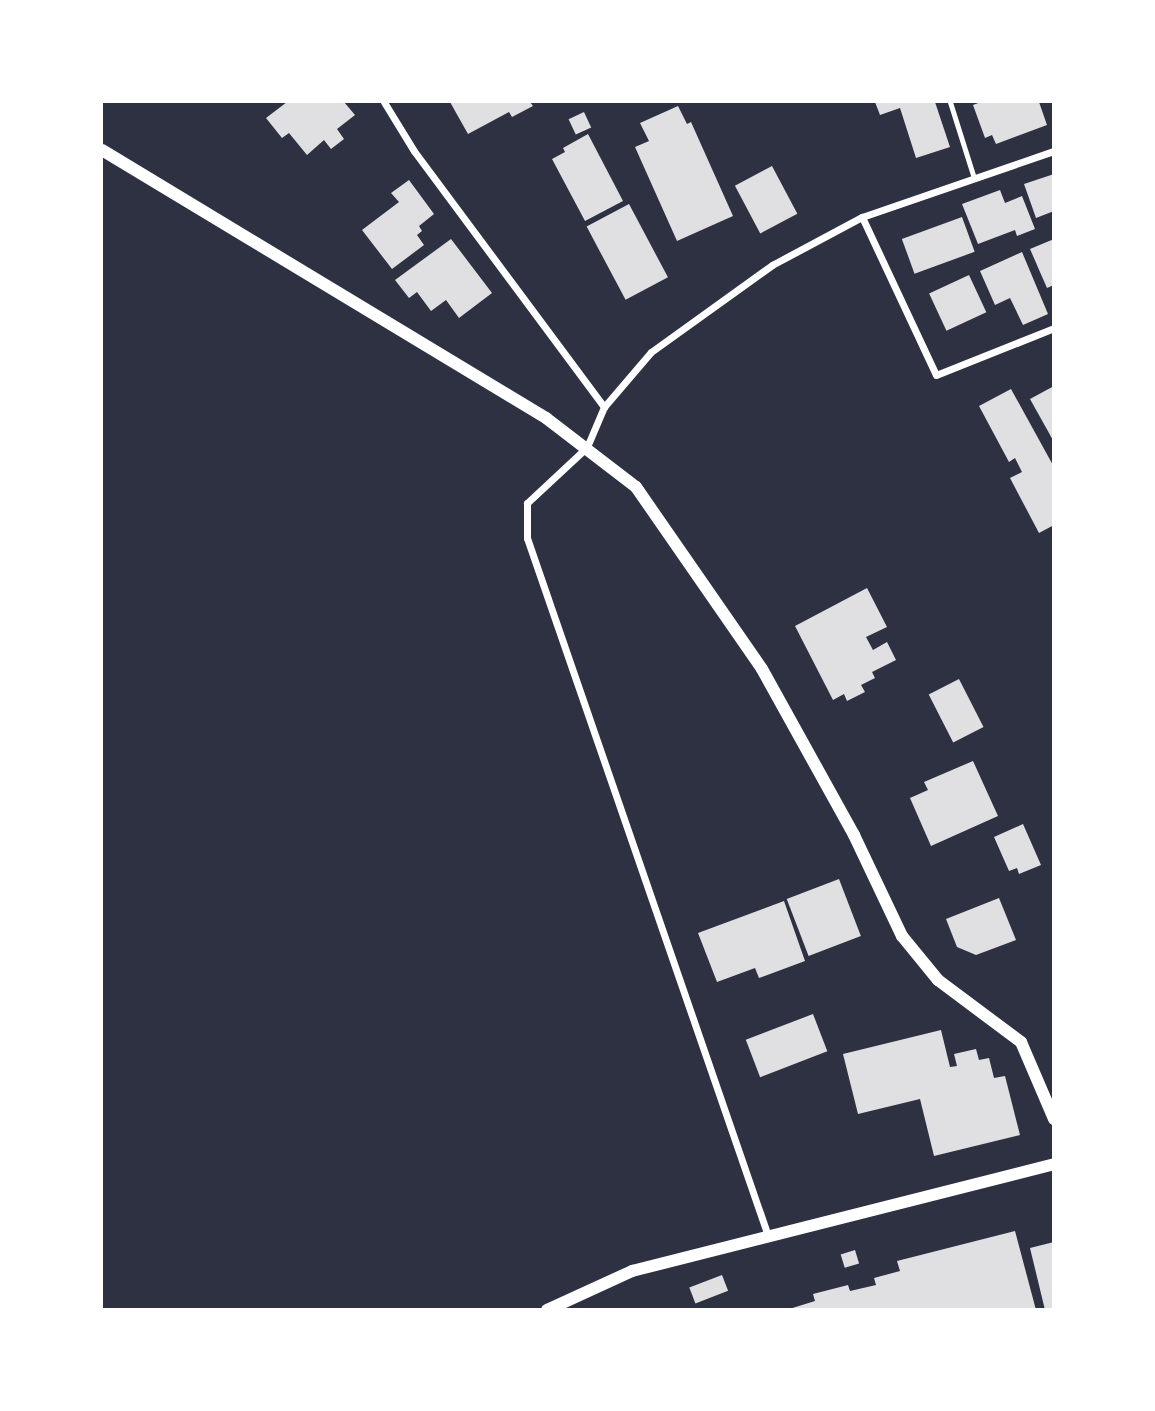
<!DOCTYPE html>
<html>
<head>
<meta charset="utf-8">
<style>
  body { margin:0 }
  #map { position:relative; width:1155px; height:1411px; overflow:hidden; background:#2d3142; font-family:Signika,sans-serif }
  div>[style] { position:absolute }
  .building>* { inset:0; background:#e0e0e3; transform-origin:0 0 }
  .service>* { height:5px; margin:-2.5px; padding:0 2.5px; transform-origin:2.5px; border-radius:2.5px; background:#fff }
  .minor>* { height:7px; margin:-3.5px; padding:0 3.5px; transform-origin:3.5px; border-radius:3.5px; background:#fff }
  .tertiary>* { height:12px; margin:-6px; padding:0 6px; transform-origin:6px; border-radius:6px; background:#fff }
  span { translate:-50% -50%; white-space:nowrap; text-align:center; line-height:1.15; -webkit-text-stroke:5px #fff; paint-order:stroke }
  .frame { position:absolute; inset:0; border:103px solid #fff; pointer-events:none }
</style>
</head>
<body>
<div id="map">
  <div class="building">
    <div style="clip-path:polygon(287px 102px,344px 102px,355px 115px,337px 129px,344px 139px,331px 149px,324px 140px,307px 155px,289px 133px,282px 138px,266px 118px)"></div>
    <div style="clip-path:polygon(450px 102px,530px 102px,533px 106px,512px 117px,509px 112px,468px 134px)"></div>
    <div style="clip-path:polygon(875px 102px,935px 102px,950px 147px,916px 158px,900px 108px,880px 115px)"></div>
    <div style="clip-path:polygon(981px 102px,1039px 102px,1047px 125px,996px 144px,992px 135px,985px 138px,973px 105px)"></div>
    <div style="clip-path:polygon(678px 106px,687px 124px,691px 122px,733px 216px,677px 241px,635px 147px,649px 141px,640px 123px)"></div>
    <div style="left:584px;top:112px;width:17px;height:17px;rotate:65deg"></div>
    <div style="clip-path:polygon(588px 134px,623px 201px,585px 221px,552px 159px,565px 152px,563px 148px)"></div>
    <div style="left:772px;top:166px;width:54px;height:42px;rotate:62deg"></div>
    <div style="clip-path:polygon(1054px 174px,1054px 211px,1036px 218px,1024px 184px)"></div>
    <div style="clip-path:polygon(409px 180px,434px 214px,419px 226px,422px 231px,417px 235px,424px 245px,392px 269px,362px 230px,399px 202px,391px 193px)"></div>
    <div style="clip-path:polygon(1000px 190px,1005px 203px,1022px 196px,1035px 229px,1017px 236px,1015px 230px,978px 244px,962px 204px)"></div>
    <div style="left:629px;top:204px;width:83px;height:48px;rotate:62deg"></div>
    <div style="left:962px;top:217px;width:37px;height:64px;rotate:70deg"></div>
    <div style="clip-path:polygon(451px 239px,492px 293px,459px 318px,446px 300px,431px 311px,417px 292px,409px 298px,395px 280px)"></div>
    <div style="clip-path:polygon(1054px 239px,1054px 285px,1047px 288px,1030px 249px)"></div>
    <div style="clip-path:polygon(1022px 252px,1048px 314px,1023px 325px,1010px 298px,995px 305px,980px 271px)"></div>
    <div style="left:969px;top:275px;width:41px;height:44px;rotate:65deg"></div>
    <div style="clip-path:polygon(1054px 386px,1054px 442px,1030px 399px)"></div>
    <div style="clip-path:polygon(1011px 389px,1054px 467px,1054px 525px,1039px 533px,1010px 478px,1022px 472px,1015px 458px,1009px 462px,979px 406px)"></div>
    <div style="clip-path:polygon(867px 588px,887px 627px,866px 637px,873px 650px,887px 642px,896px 660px,872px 672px,875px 678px,861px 685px,865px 692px,847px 701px,844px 694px,833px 700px,795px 626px)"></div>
    <div style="left:959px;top:679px;width:54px;height:34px;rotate:63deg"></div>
    <div style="clip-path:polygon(973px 761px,998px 816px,931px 846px,910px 798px,928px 790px,924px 782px)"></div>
    <div style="clip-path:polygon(1023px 824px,1041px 865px,1019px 874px,1017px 868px,1009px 871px,994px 837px)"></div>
    <div style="left:839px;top:879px;width:61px;height:56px;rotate:69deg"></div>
    <div style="clip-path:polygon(999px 898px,1016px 940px,976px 955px,957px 947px,946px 919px)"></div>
    <div style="clip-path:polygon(784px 901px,805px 961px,759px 978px,755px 968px,717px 982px,698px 933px)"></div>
    <div style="left:813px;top:1014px;width:40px;height:72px;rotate:69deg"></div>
    <div style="clip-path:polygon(941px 1030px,950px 1067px,957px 1066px,954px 1054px,976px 1049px,979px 1060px,989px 1058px,994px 1078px,1005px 1076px,1020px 1135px,934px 1156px,920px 1099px,858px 1114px,843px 1054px)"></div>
    <div style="clip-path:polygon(1015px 1231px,1036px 1310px,786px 1310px,815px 1301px,813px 1294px,848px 1285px,850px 1291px,876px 1285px,874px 1278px,900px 1271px,897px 1261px)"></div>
    <div style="clip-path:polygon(1054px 1242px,1054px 1310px,1045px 1310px,1030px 1248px)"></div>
    <div style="left:855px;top:1250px;width:14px;height:15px;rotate:73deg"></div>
    <div style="left:722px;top:1275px;width:17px;height:35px;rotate:69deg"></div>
  </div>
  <div class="service">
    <div style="left:950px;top:102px;width:80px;rotate:72.5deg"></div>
  </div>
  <div class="minor">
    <div style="left:384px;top:102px;width:57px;rotate:58.5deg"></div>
    <div style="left:414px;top:151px;width:319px;rotate:53.4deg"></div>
    <div style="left:862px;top:217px;width:174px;rotate:64.9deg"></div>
    <div style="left:936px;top:375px;width:127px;rotate:-21.7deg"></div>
    <div style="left:767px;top:1233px;width:735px;rotate:-109.05deg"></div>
    <div style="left:527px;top:538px;width:35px;rotate:-90deg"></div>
    <div style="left:527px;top:503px;width:82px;rotate:-43deg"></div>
    <div style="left:587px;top:447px;width:43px;rotate:-67deg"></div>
    <div style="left:604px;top:407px;width:72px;rotate:-49.5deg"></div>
    <div style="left:651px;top:352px;width:149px;rotate:-35.7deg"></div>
    <div style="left:772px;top:265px;width:102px;rotate:-28.1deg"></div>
    <div style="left:862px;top:217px;width:203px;rotate:-19deg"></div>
  </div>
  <div class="tertiary">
    <div style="left:102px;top:150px;width:519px;rotate:31.12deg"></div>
    <div style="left:546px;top:418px;width:113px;rotate:37.5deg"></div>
    <div style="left:636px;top:487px;width:221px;rotate:55.3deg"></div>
    <div style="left:762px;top:669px;width:190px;rotate:61deg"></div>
    <div style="left:854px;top:835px;width:112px;rotate:64.6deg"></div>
    <div style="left:902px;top:936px;width:57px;rotate:50.7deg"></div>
    <div style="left:938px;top:980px;width:104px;rotate:36.8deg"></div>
    <div style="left:1021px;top:1042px;width:84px;rotate:66.8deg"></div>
    <div style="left:547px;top:1310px;width:94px;rotate:-24.6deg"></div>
    <div style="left:632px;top:1271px;width:435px;rotate:-14.2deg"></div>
  </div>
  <div class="frame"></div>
</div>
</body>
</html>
